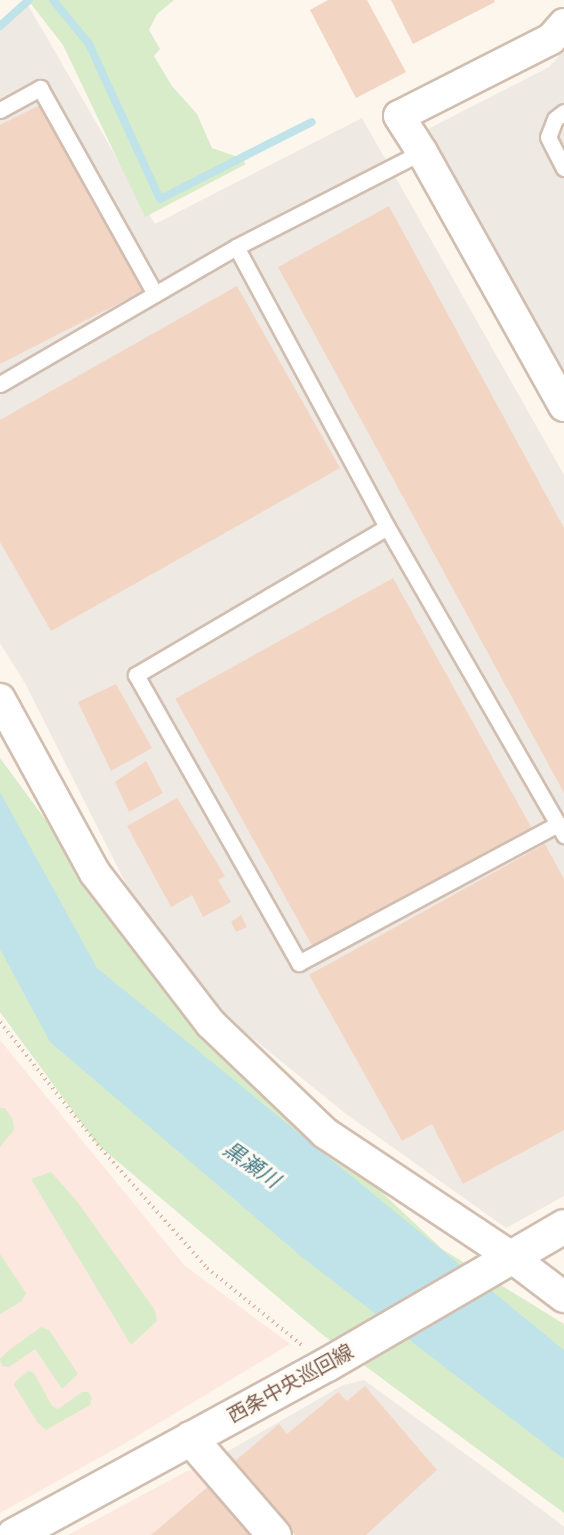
<!DOCTYPE html>
<html>
<head>
<meta charset="utf-8">
<style>
  body { margin:0 }
  #map { position:relative; width:564px; height:1535px; overflow:hidden; background:#fdf6ec; font-family:"Exo 2","Noto Sans JP",sans-serif }
  div>[style] { position:absolute }
  .commercial>* { inset:0; background:#fde8e0 }
  .industrial>* { inset:0; background:#efe9e4 }
  .green>* { inset:0; background:#d8ecc9 }
  .water>* { inset:0; background:#bfe3e8 }
  .stream>* { height:8px; margin:-4px; padding:0 4px; transform-origin:4px; border-radius:4px; background:#bfe3e8 }
  .building>* { inset:0; background:#f3d5c3; transform-origin:0 0 }
  .path>* { height:4px; margin-top:-2px; transform-origin:0; background:repeating-linear-gradient(90deg,#d9b8a5 0 1.5px,transparent 0 6px) }
  .roads { filter:drop-shadow(2px 0 #d1beb0) drop-shadow(-2px 0 #d1beb0) drop-shadow(0 2px #d1beb0) drop-shadow(0 -2px #d1beb0) }
  .service>* { height:15px; margin:-7.5px; padding:0 7.5px; transform-origin:7.5px; border-radius:7.5px; background:#fff }
  .minor>* { height:30px; margin:-15px; padding:0 15px; transform-origin:15px; border-radius:15px; background:#fff }
  .tertiary>* { height:33px; margin:-16.5px; padding:0 16.5px; transform-origin:16.5px; border-radius:16.5px; background:#fff }
  span { translate:-50% -50%; white-space:nowrap; text-align:center; line-height:1.15; -webkit-text-stroke:6px #fffaf3; paint-order:stroke }
  .street-label { font-size:20px; color:#7a5c4d }
  .water-label { font-size:21px; color:#437c86; font-style:italic }
</style>
</head>
<body>
<div id="map">
  <div class="commercial">
    <div style="clip-path:polygon(0 1040px,184px 1265px,290px 1344px,124px 1444px,0 1513px)"></div>
    <div style="clip-path:polygon(200px 1468px,257px 1535px,68px 1535px,187px 1471px)"></div>
  </div>
  <div class="industrial">
    <div style="clip-path:polygon(25px 0,155px 224px,362px 118px,564px 475px,564px 1196px,506px 1228px,346px 1114px,229px 1019px,138px 908px,26px 685px,0 643px,0 22px)"></div>
    <div style="clip-path:polygon(564px 50px,564px 374px,426px 130px,549px 67px)"></div>
    <div style="clip-path:polygon(364px 1380px,545px 1512px,564px 1527px,564px 1535px,295px 1535px,225px 1453px,343px 1385px)"></div>
  </div>
  <div class="green">
    <div style="clip-path:polygon(28px 0,174px 0,157px 14px,149px 30px,160px 49px,154px 56px,172px 86px,197px 114px,212px 148px,241px 158px,246px 164px,145px 217px,63px 45px)"></div>
    <div style="clip-path:polygon(0 758px,179px 1001px,442px 1249px,564px 1324px,564px 1513px,319px 1332px,97px 1144px,0 1012px)"></div>
    <div style="clip-path:polygon(0 1108px,5px 1108px,13px 1120px,14px 1130px,0 1147px)"></div>
    <div style="clip-path:polygon(51px 1172px,76px 1200px,155px 1310px,157px 1321px,131px 1345px,31px 1179px)"></div>
    <div style="clip-path:polygon(0 1254px,26px 1293px,22px 1301px,0 1314px)"></div>
    <div style="clip-path:polygon(41px 1327px,49px 1330px,78px 1374px,62px 1389px,35px 1349px,9px 1367px,2px 1366px,0 1359px,8px 1351px)"></div>
    <div style="clip-path:polygon(28px 1371px,34px 1373px,52px 1406px,58px 1409px,82px 1392px,88px 1392px,92px 1398px,90px 1405px,46px 1430px,37px 1422px,14px 1385px,16px 1381px)"></div>
  </div>
  <div class="water">
    <div style="clip-path:polygon(0 792px,97px 968px,564px 1350px,564px 1459px,303px 1258px,50px 1042px,0 949px)"></div>
  </div>
  <div class="stream">
    <div style="left:53px;top:0;width:57px;rotate:50.7deg"></div>
    <div style="left:89px;top:44px;width:170px;rotate:65.4deg"></div>
    <div style="left:160px;top:199px;width:170px;rotate:-26.9deg"></div>
    <div style="left:0;top:26px;width:39px;rotate:-42deg"></div>
  </div>
  <div class="building">
    <div style="clip-path:polygon(328px 0,367px 0,406px 72px,356px 98px,310px 10px)"></div>
    <div style="clip-path:polygon(391px 0,494px 0,495px 2px,413px 44px)"></div>
    <div style="clip-path:polygon(46px 102px,143px 291px,0 364px,0 125px)"></div>
    <div style="clip-path:polygon(389px 206px,564px 528px,564px 793px,278px 267px)"></div>
    <div style="clip-path:polygon(237px 286px,340px 468px,51px 631px,0 542px,0 420px)"></div>
    <div style="left:393px;top:578px;width:287px;height:249px;rotate:61deg"></div>
    <div style="clip-path:polygon(116px 684px,152px 748px,111px 771px,78px 702px)"></div>
    <div style="clip-path:polygon(146px 761px,163px 793px,129px 812px,115px 782px)"></div>
    <div style="clip-path:polygon(177px 798px,225px 876px,218px 880px,231px 902px,203px 917px,192px 895px,171px 907px,127px 826px)"></div>
    <div style="clip-path:polygon(545px 844px,564px 879px,564px 1130px,463px 1184px,432px 1124px,402px 1141px,309px 975px)"></div>
    <div style="clip-path:polygon(241px 915px,247px 927px,236px 932px,231px 922px)"></div>
    <div style="clip-path:polygon(365px 1386px,437px 1470px,366px 1535px,295px 1535px,234px 1462px,279px 1424px,287px 1434px,338px 1392px,347px 1401px)"></div>
    <div style="clip-path:polygon(210px 1485px,253px 1535px,151px 1535px)"></div>
  </div>
  <div class="path">
    <div style="left:0;top:1022px;width:156px;rotate:51.5deg"></div>
    <div style="left:97px;top:1144px;width:166px;rotate:48.4deg"></div>
    <div style="left:207px;top:1268px;width:124px;rotate:39.1deg"></div>
  </div>
  <div class="roads">
    <div class="service">
      <div style="left:0;top:110px;width:46px;rotate:-28.8deg"></div>
      <div style="left:40px;top:88px;width:236px;rotate:60.8deg"></div>
      <div style="left:564px;top:112px;width:11px;rotate:142deg"></div>
      <div style="left:555px;top:119px;width:19px;rotate:111deg"></div>
      <div style="left:548px;top:137px;width:35px;rotate:63deg"></div>
      <div style="left:0;top:384px;width:273px;rotate:-30.1deg"></div>
      <div style="left:387px;top:527px;width:318px;rotate:-118.3deg"></div>
      <div style="left:236px;top:247px;width:209px;rotate:-27.1deg"></div>
      <div style="left:558px;top:824px;width:294px;rotate:151.8deg"></div>
      <div style="left:299px;top:963px;width:331px;rotate:-119.5deg"></div>
      <div style="left:136px;top:675px;width:291px;rotate:-30.5deg"></div>
      <div style="left:387px;top:527px;width:343px;rotate:60.1deg"></div>
      <div style="left:558px;top:824px;width:13px;rotate:61deg"></div>
    </div>
    <div class="minor">
      <div style="left:564px;top:24px;width:20px;rotate:131deg"></div>
      <div style="left:551px;top:39px;width:170px;rotate:153.1deg"></div>
      <div style="left:399px;top:116px;width:43px;rotate:57.4deg"></div>
      <div style="left:422px;top:152px;width:291px;rotate:60.8deg"></div>
      <div style="left:0;top:699px;width:198px;rotate:61.4deg"></div>
      <div style="left:95px;top:873px;width:190px;rotate:52.5deg"></div>
      <div style="left:211px;top:1024px;width:158px;rotate:43.7deg"></div>
      <div style="left:325px;top:1133px;width:222px;rotate:33.6deg"></div>
      <div style="left:510px;top:1256px;width:68px;rotate:37.2deg"></div>
    </div>
    <div class="tertiary">
      <div style="left:190px;top:1438px;width:128px;rotate:49.1deg"></div>
      <div style="left:13px;top:1535px;width:358px;rotate:-28.6deg"></div>
      <div style="left:327px;top:1364px;width:274px;rotate:-30.2deg"></div>
    </div>
  </div>
  <div class="street-label">
    <span style="left:290px;top:1383px;rotate:-29deg">西条中央巡回線</span>
  </div>
  <div class="water-label">
    <span style="left:252px;top:1164px;rotate:35deg">黒瀬川</span>
  </div>
</div>
</body>
</html>
